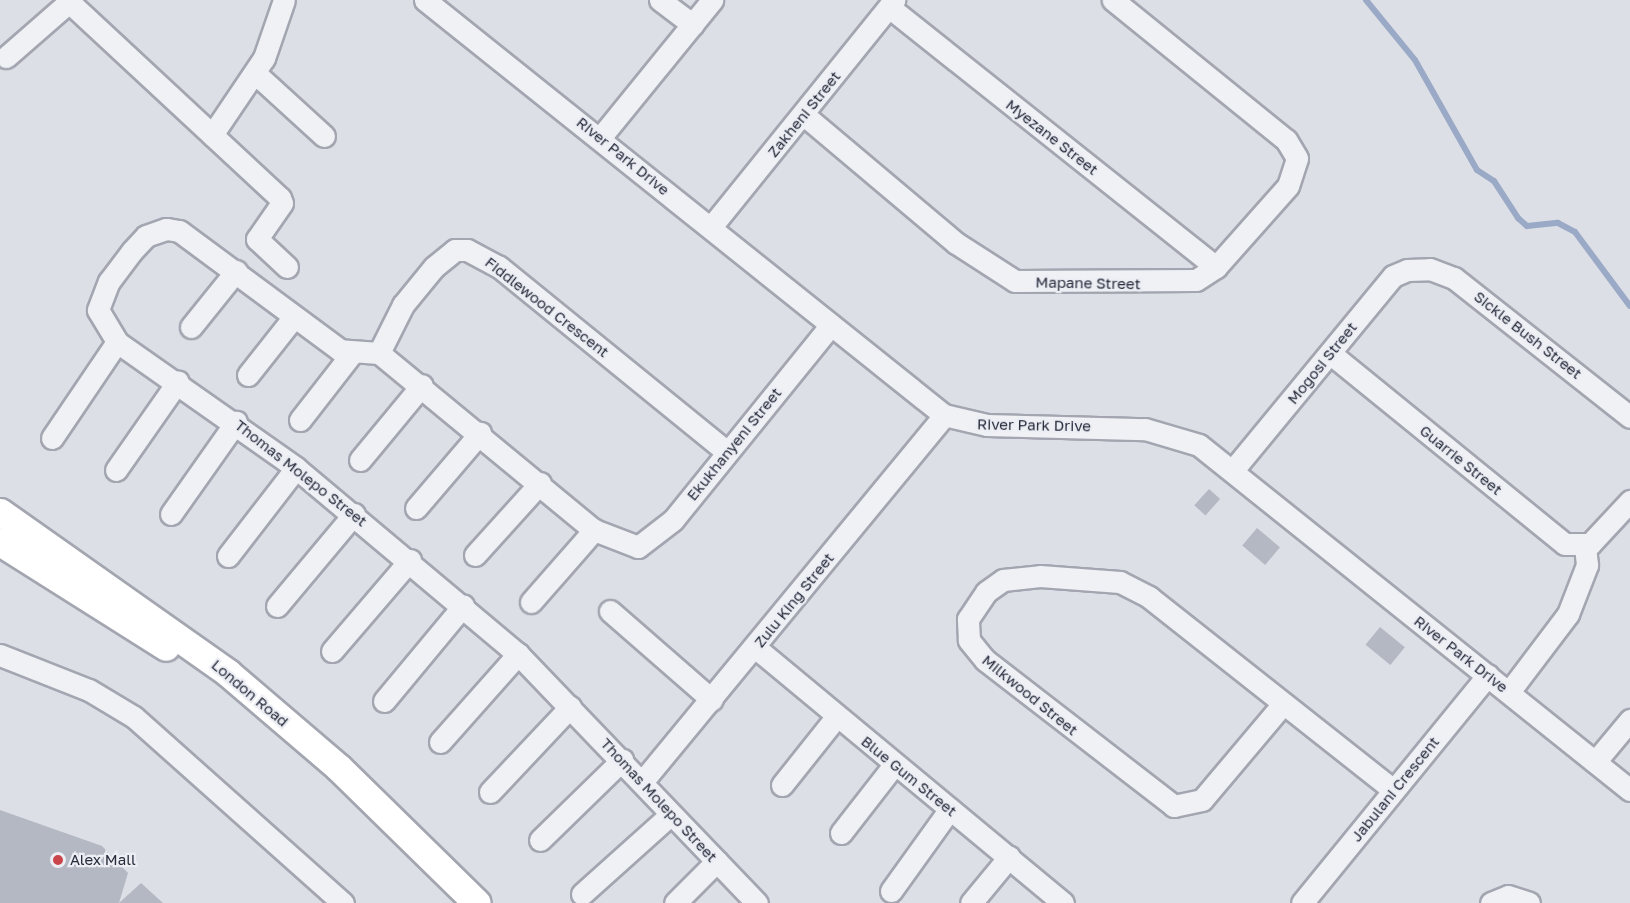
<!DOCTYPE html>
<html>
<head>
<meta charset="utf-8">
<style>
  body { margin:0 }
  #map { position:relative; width:1630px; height:903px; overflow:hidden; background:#dddfe6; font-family:"Golos Text",sans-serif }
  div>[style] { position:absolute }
  .stream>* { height:6px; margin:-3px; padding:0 3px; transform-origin:3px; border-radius:3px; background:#99a9c6 }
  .building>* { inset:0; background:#b4b8c3; transform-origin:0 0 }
  .roads { filter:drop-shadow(2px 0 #a3a6b0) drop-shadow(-2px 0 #a3a6b0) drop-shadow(0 2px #a3a6b0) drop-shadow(0 -2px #a3a6b0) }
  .minor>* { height:21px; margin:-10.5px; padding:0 10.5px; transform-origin:10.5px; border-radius:10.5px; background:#eff1f5 }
  .major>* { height:27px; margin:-13.5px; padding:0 13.5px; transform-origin:13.5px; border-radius:13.5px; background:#fff }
  .dots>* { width:16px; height:16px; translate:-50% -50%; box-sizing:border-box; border:3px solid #eceef4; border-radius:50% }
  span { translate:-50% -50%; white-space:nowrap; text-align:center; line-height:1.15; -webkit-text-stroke:4.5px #eceef4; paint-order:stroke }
  .street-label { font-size:15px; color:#272c3c }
  .poi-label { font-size:15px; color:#272c3c }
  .left { translate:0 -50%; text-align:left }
</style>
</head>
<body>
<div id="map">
  <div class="stream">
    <div style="left:1366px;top:0;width:77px;rotate:50.8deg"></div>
    <div style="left:1415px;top:60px;width:126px;rotate:60.6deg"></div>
    <div style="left:1477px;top:170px;width:20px;rotate:33deg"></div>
    <div style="left:1494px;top:181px;width:44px;rotate:57deg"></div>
    <div style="left:1518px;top:218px;width:12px;rotate:42deg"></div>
    <div style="left:1527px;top:226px;width:31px;rotate:-6deg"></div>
    <div style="left:1558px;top:223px;width:19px;rotate:28deg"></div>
    <div style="left:1575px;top:232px;width:92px;rotate:53.4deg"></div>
  </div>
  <div class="building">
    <div style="left:1209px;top:489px;width:15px;height:22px;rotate:42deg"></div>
    <div style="left:1257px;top:528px;width:30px;height:23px;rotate:40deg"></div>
    <div style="left:1380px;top:627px;width:32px;height:23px;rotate:39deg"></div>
    <div style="clip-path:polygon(0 810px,102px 846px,128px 873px,119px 903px,141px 883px,163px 903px,0 903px)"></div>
  </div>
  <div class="roads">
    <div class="minor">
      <div style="left:67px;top:0;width:291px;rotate:42.9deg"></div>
      <div style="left:280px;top:198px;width:5px;rotate:68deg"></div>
      <div style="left:282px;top:203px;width:44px;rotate:124.8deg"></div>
      <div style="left:257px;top:239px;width:41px;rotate:43deg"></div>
      <div style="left:425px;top:0;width:665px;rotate:38.65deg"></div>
      <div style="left:944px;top:415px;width:44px;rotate:13.1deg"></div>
      <div style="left:987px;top:425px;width:158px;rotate:1.5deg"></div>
      <div style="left:1145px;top:429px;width:56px;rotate:16.5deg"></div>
      <div style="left:1199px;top:445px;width:552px;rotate:38.68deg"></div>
      <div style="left:660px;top:0;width:41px;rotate:37.1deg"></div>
      <div style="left:889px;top:7px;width:418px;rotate:38.5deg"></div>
      <div style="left:6px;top:57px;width:84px;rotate:-41.1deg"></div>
      <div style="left:256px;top:74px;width:92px;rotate:42.4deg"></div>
      <div style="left:804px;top:115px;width:199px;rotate:40.1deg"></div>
      <div style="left:956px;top:243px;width:70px;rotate:32.8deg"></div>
      <div style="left:1015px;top:281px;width:181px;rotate:-0.3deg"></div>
      <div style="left:1196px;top:280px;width:24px;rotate:-33deg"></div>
      <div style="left:1216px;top:267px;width:108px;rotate:-48.4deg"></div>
      <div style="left:1288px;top:186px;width:29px;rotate:-72deg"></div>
      <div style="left:1297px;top:158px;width:21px;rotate:-121deg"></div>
      <div style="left:1286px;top:140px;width:223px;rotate:-141deg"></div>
      <div style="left:212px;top:135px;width:93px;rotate:-56deg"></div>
      <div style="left:264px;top:58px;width:61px;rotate:-71deg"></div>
      <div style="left:600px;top:138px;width:178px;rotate:-50.9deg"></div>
      <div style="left:711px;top:227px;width:292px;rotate:-51.1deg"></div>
      <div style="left:191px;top:327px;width:72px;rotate:-51.2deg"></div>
      <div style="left:379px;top:353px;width:39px;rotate:-176deg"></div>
      <div style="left:340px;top:350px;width:200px;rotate:-143.5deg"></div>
      <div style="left:179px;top:231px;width:13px;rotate:-171deg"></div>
      <div style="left:166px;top:229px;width:21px;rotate:161deg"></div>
      <div style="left:146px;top:236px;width:21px;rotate:133deg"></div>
      <div style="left:132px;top:251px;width:38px;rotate:127deg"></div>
      <div style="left:109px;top:281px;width:31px;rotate:111deg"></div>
      <div style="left:98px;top:310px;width:37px;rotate:59deg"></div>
      <div style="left:117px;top:342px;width:219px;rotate:35.1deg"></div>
      <div style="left:296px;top:468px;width:290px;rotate:40deg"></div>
      <div style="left:518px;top:654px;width:345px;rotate:46.2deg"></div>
      <div style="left:1331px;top:354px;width:301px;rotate:39.1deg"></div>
      <div style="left:1565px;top:544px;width:25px"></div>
      <div style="left:1590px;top:544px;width:59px;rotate:-47.1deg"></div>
      <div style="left:248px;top:375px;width:73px;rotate:-51.7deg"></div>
      <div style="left:300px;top:420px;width:86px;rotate:-52.1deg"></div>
      <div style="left:52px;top:438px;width:116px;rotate:-55.9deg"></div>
      <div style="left:727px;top:452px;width:294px;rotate:-140.9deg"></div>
      <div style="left:499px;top:267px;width:36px;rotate:-152deg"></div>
      <div style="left:467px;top:250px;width:12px;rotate:180deg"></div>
      <div style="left:455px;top:250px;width:27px;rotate:141deg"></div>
      <div style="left:434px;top:267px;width:49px;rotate:129.2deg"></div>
      <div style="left:403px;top:305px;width:54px;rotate:116.6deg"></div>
      <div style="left:379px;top:353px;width:278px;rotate:39.5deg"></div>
      <div style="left:594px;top:530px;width:47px;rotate:21.1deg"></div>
      <div style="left:638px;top:547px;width:44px;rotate:-37.6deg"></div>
      <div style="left:673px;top:520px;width:251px;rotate:-51deg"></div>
      <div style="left:360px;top:460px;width:97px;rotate:-50.4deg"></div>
      <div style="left:116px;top:470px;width:108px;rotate:-55.1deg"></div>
      <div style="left:1233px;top:470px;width:251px;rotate:-50.5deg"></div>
      <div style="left:1393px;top:276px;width:15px;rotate:-23deg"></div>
      <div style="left:1407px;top:270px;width:23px;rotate:-2deg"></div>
      <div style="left:1430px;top:269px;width:26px;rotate:21deg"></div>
      <div style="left:1454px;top:278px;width:224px;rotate:38.3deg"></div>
      <div style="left:416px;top:508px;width:99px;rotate:-49.5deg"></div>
      <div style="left:171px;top:514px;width:113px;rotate:-54.8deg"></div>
      <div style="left:475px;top:555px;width:97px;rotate:-47.9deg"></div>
      <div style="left:228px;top:556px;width:111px;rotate:-52.3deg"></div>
      <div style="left:531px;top:602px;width:96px;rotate:-48.8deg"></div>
      <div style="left:277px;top:606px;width:120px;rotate:-50.1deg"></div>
      <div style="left:610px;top:611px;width:135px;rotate:41.1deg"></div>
      <div style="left:756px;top:648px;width:399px;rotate:39.7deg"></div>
      <div style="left:332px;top:651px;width:120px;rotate:-49.4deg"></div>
      <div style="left:0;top:655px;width:96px;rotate:21.5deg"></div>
      <div style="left:89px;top:690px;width:52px;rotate:31deg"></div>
      <div style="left:134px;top:717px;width:280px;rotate:41.7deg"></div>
      <div style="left:1509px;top:692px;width:98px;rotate:-52.9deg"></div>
      <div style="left:1568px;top:614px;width:53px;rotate:-68.8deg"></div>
      <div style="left:1587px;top:565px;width:18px;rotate:-96deg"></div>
      <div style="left:384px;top:701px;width:124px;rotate:-50.3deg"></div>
      <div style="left:1282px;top:705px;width:124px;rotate:130.1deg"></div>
      <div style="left:1202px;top:800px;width:29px;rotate:168deg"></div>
      <div style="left:1174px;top:806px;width:239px;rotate:-142.3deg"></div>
      <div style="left:985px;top:660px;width:26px;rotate:-129deg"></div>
      <div style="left:969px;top:640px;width:21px;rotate:-93deg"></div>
      <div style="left:968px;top:619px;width:32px;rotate:-56deg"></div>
      <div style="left:986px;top:592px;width:21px;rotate:-35deg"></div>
      <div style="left:1003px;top:580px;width:37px;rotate:-6deg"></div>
      <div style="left:1040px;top:576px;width:80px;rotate:4.3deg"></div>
      <div style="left:1120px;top:582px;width:33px;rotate:27deg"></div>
      <div style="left:1149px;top:597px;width:311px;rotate:38.3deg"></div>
      <div style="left:440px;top:742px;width:118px;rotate:-48.4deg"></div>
      <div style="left:1595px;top:762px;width:55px;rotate:-50.2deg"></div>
      <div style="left:642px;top:782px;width:475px;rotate:-50.5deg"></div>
      <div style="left:782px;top:785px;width:87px;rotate:-51.5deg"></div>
      <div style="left:490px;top:792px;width:117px;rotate:-46.7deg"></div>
      <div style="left:841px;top:833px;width:86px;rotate:-52.1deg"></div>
      <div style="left:540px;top:840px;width:115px;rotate:-44.3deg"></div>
      <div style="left:891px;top:891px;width:101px;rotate:-54.3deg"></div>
      <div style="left:582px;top:894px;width:118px;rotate:-41.9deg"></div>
      <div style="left:675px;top:903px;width:59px;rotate:-45deg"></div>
      <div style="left:971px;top:903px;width:60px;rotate:-50.4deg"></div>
      <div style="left:1302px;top:903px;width:294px;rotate:-50.8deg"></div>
      <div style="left:1491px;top:903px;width:18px;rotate:-22deg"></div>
      <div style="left:1508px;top:896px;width:22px;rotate:18deg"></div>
    </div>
    <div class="major">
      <div style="left:0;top:512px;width:279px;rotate:35.2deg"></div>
      <div style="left:228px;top:673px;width:145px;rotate:40.5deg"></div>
      <div style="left:338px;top:767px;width:194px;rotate:44.4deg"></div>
      <div style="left:0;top:542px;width:196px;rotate:32.3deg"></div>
    </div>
  </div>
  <div class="dots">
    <div style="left:58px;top:860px;background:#c94549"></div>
  </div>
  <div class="street-label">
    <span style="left:804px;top:114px;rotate:-51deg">Zakheni Street</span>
    <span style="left:1052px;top:137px;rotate:38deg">Myezane Street</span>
    <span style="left:623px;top:156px;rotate:39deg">River Park Drive</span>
    <span style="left:1088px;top:283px;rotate:1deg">Mapane Street</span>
    <span style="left:547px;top:307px;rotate:38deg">Fiddlewood Crescent</span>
    <span style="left:1528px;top:335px;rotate:38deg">Sickle Bush Street</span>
    <span style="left:1322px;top:363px;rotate:-51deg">Mogosi Street</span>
    <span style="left:1034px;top:425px;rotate:1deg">River Park Drive</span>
    <span style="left:734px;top:444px;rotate:-51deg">Ekukhanyeni Street</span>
    <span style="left:1461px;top:460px;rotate:39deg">Guarrie Street</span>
    <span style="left:301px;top:473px;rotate:38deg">Thomas Molepo Street</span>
    <span style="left:794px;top:600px;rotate:-51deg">Zulu King Street</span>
    <span style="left:1461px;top:654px;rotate:38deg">River Park Drive</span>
    <span style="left:250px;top:693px;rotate:40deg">London Road</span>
    <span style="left:1030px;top:695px;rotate:39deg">Milkwood Street</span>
    <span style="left:909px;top:776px;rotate:39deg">Blue Gum Street</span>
    <span style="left:1395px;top:789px;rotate:-51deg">Jabulani Crescent</span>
    <span style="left:659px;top:800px;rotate:47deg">Thomas Molepo Street</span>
  </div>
  <div class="poi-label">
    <span class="left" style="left:70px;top:860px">Alex Mall</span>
  </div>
</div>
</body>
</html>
